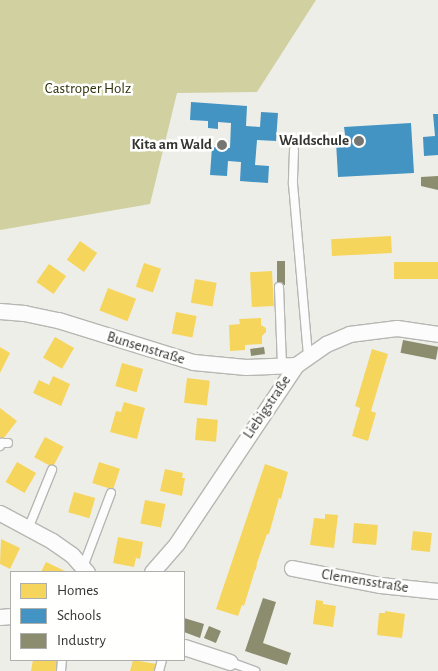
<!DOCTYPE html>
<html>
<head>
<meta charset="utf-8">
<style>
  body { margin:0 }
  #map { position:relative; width:438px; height:671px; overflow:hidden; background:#eeeee9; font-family:"Alegreya Sans",sans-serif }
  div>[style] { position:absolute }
  .forest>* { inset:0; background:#d0d0a0 }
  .homes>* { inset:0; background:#f6d55c; transform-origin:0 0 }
  .schools>* { inset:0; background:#4393c3 }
  .industry>* { inset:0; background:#8c8c6e; transform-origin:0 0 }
  .roads { filter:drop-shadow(1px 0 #b6b6b3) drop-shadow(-1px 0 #b6b6b3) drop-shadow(0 1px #b6b6b3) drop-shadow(0 -1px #b6b6b3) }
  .lane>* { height:8px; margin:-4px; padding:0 4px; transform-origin:4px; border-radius:4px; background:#fcfcfc }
  .street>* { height:15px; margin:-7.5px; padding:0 7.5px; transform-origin:7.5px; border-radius:7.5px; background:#fcfcfc }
  .dots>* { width:14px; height:14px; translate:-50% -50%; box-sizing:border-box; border:2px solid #fffffe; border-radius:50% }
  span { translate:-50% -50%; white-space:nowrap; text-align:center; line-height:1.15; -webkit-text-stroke:5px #fffffe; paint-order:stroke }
  .park-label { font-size:15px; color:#30300b }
  .poi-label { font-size:15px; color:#343431; font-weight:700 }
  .right { translate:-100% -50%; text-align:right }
  .street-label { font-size:15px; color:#343431 }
  .legend { position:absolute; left:10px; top:571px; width:175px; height:90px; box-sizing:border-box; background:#fffffe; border:1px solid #aeaeac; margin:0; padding:6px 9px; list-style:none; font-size:15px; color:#343431 }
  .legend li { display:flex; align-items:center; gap:10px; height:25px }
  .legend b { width:25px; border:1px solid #aeaeac }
</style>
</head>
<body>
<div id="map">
  <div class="forest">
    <div style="clip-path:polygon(0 0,316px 0,257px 92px,177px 93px,150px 204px,0 230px)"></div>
  </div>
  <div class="homes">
    <div style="left:391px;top:236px;width:17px;height:60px;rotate:87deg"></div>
    <div style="left:80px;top:241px;width:21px;height:23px;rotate:35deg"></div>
    <div style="left:438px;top:262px;width:17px;height:44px;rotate:90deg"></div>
    <div style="left:144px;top:263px;width:18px;height:25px;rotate:19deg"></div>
    <div style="left:49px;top:264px;width:21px;height:22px;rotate:35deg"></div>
    <div style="left:272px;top:271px;width:35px;height:22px;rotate:87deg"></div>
    <div style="left:195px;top:279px;width:22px;height:24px;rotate:10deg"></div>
    <div style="left:108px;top:288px;width:30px;height:24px;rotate:21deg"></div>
    <div style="left:176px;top:312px;width:21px;height:22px;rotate:11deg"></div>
    <div style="clip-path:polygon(261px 318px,261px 325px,266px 328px,266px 332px,262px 336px,262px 344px,245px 345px,245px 350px,230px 351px,229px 325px,240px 324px,239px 319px)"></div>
    <div style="left:55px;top:337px;width:22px;height:24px;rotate:30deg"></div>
    <div style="clip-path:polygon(0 347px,10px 353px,0 373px)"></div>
    <div style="clip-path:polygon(372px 349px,388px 354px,371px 411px,376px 413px,368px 441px,352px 436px,360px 408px,355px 406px)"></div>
    <div style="left:122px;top:363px;width:22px;height:24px;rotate:16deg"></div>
    <div style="clip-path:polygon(53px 376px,70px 384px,61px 406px,33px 393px,39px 380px,49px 385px)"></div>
    <div style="left:187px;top:378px;width:23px;height:25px;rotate:7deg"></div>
    <div style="clip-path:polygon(124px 402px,145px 408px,137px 439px,110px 432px,116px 411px,121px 412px)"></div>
    <div style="clip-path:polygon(0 408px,17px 421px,3px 439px,0 437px)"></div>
    <div style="left:197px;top:418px;width:21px;height:22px;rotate:5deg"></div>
    <div style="left:45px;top:437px;width:21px;height:23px;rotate:28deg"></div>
    <div style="left:17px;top:462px;width:22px;height:23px;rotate:30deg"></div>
    <div style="left:99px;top:462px;width:22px;height:22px;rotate:18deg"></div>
    <div style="clip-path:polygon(265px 464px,288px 472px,281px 499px,279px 498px,269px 534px,267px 534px,257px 563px,256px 570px,255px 570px,244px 606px,242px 605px,238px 616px,216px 609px)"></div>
    <div style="clip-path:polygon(165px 469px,183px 473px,182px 478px,185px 478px,182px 496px,160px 491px)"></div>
    <div style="left:74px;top:492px;width:22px;height:21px;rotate:16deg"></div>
    <div style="left:145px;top:500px;width:21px;height:24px;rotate:11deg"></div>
    <div style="clip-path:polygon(325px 514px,338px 515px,334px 548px,310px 545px,314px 518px,325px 519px)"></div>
    <div style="left:354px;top:523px;width:24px;height:20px;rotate:5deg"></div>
    <div style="left:413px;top:531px;width:19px;height:19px;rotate:6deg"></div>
    <div style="clip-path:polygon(118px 537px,143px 542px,140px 559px,136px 558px,134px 567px,113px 563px)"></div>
    <div style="clip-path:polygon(1px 539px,20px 548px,10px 569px,0 564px)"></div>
    <div style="clip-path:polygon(46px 562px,67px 572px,41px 572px)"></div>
    <div style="clip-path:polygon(316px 600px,323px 601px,323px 604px,336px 606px,333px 627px,313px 624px)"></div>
    <div style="clip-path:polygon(385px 611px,405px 614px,402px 638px,377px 635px,379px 613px,385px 613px)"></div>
    <div style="clip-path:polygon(33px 660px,58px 660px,56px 671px,31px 671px)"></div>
    <div style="clip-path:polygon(133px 660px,157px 664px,155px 671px,130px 671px)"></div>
  </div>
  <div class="schools">
    <div style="clip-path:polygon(191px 102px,247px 106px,246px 126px,260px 127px,261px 112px,278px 113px,276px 141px,257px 140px,255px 165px,269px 166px,268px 183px,240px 181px,241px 162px,228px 161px,227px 176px,210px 175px,212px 147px,230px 148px,231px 123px,218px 122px,218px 129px,208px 128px,208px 121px,190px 120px)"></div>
    <div style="clip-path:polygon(433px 114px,438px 114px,438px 155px,424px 156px,423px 137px,435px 136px)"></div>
    <div style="clip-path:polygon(411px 123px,414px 173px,338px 177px,336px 142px,346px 142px,344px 127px)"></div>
  </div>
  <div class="industry">
    <div style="clip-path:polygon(438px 176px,438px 190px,421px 186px,421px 177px)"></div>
    <div style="left:277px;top:261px;width:8px;height:24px"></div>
    <div style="left:403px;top:340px;width:36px;height:13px;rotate:11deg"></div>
    <div style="left:264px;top:347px;width:7px;height:14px;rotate:82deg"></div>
    <div style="clip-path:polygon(263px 598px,276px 602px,263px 643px,291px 653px,287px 665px,245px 651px)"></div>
    <div style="clip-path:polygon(184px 618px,204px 624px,200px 638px,184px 632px)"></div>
    <div style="left:209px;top:626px;width:13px;height:13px;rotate:23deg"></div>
  </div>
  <div class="roads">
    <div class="lane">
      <div style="left:294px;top:150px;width:34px;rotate:92deg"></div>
      <div style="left:293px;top:184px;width:172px;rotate:85deg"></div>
      <div style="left:279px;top:287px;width:78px;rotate:87.8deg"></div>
      <div style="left:0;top:446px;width:4px;rotate:-56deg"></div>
      <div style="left:2px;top:443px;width:6px"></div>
      <div style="left:28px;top:529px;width:64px;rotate:-67.9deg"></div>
      <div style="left:83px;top:567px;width:79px;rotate:-69.3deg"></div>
      <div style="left:230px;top:662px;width:27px;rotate:20deg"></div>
      <div style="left:61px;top:671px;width:11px;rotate:-85deg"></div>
      <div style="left:159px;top:671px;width:11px;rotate:-75deg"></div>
    </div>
    <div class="street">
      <div style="left:0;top:311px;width:24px;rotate:5deg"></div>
      <div style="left:24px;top:313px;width:35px;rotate:12deg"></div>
      <div style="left:58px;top:320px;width:141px;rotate:17.3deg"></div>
      <div style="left:193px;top:362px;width:53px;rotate:5.4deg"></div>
      <div style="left:246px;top:367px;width:50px;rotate:-2.3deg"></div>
      <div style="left:0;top:513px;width:59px;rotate:28.3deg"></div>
      <div style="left:52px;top:541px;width:24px;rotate:35deg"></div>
      <div style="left:72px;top:555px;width:23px;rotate:49deg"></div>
      <div style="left:292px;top:568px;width:90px;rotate:10.9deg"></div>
      <div style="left:380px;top:585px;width:58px;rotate:5.9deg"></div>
      <div style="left:152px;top:572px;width:38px;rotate:-49deg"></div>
      <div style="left:177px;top:543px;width:214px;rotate:-56.2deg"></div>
      <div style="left:296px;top:365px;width:37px;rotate:-35deg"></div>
      <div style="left:326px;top:344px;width:25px;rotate:-23deg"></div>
      <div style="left:349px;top:334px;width:48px;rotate:-7.1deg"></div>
      <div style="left:397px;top:328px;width:41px;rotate:8.3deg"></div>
      <div style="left:0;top:617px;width:11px;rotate:-5deg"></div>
      <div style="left:184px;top:647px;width:48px;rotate:18.1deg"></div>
    </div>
  </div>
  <div class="dots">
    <div style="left:359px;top:141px;background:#757571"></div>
    <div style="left:222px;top:145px;background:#757571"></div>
  </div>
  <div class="park-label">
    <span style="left:88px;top:89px">Castroper Holz</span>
  </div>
  <div class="poi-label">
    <span class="right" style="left:349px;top:141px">Waldschule</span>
    <span class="right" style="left:212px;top:145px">Kita am Wald</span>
  </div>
  <div class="street-label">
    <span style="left:146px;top:348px;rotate:17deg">Bunsenstraße</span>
    <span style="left:267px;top:407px;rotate:-56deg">Liebigstraße</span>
    <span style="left:365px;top:581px;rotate:9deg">Clemensstraße</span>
  </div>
  <ul class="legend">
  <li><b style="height:14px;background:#f6d55c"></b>Homes</li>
  <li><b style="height:14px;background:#4393c3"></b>Schools</li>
  <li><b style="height:14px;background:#8c8c6e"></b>Industry</li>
  </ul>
</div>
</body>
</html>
